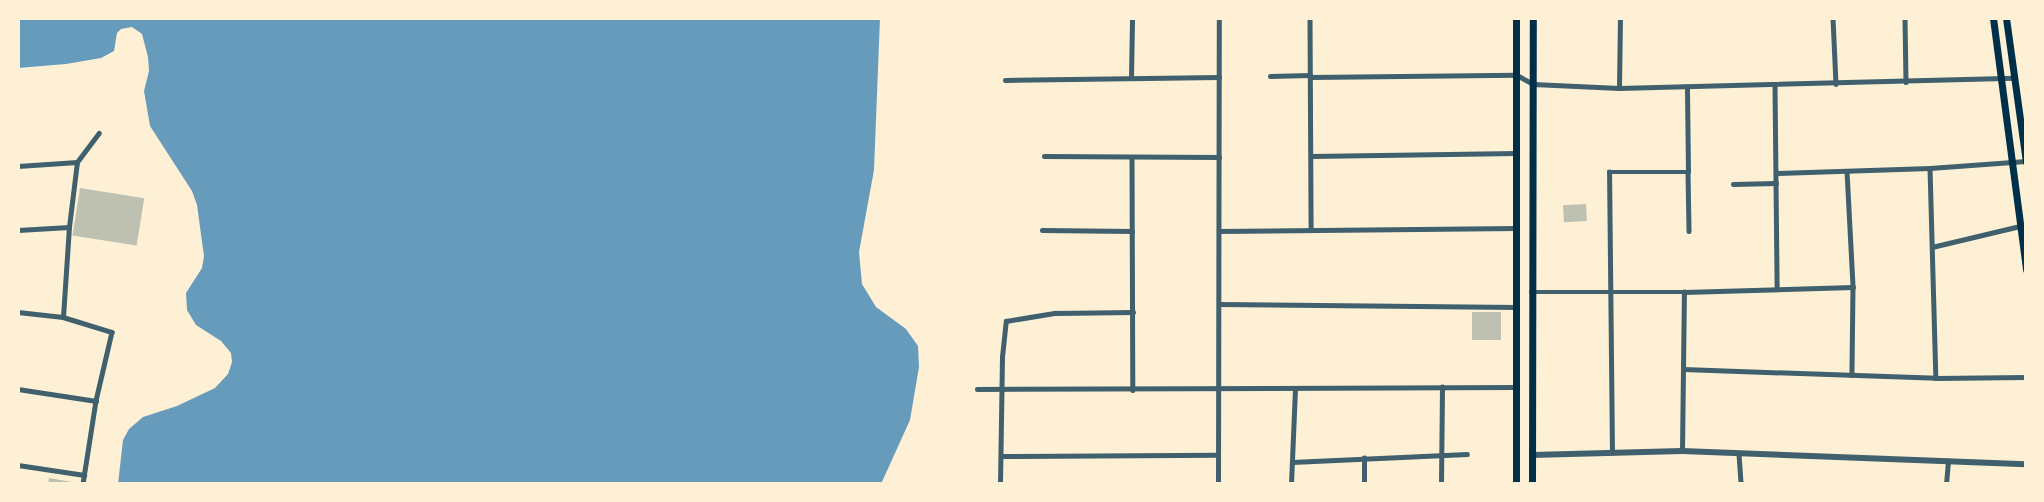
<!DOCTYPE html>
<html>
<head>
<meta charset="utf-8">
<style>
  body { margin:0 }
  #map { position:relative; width:2044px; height:502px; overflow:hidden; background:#fdf0d5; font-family:Jost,sans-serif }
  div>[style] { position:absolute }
  .water>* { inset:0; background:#669bbc }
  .building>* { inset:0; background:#bec0b2; transform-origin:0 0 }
  .minor>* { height:4.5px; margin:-2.25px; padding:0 2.25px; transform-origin:2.25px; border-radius:2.25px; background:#3f606c }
  .tertiary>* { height:6px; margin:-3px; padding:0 3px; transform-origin:3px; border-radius:3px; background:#3f606c }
  .secondary>* { height:7px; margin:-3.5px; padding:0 3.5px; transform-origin:3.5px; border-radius:3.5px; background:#003049 }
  span { translate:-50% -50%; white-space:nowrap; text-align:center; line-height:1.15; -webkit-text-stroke:6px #fdf0d5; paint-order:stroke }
  .frame { position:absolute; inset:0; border:20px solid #fdf0d5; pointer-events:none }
</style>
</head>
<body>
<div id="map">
  <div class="water">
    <div style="clip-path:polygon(18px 18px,880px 18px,874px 170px,859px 252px,862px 284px,876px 307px,906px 329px,918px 346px,919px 367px,910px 420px,881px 484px,118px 484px,123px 440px,129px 429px,143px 417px,177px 406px,215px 388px,228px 374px,232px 362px,231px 353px,221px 341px,196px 325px,187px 310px,186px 293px,202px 268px,204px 256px,197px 205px,192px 191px,150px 126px,144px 91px,149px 71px,148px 57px,142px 34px,132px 27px,121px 29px,117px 33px,114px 51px,101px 58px,66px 64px,18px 68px)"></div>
  </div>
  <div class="building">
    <div style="left:80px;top:188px;width:65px;height:48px;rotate:9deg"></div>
    <div style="left:1586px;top:204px;width:17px;height:23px;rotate:87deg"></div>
    <div style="left:1501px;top:312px;width:28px;height:29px;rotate:90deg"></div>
    <div style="clip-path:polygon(49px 478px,78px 483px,78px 484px,48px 484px)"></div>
  </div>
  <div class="minor">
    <div style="left:1310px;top:18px;width:212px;rotate:89.7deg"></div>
    <div style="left:1833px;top:18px;width:66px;rotate:87.4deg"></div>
    <div style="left:1905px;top:18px;width:64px;rotate:89.1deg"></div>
    <div style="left:1270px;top:76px;width:40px;rotate:-1.4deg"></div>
    <div style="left:1310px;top:77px;width:207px;rotate:-0.6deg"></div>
    <div style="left:1517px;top:75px;width:18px;rotate:29deg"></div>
    <div style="left:1533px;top:84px;width:86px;rotate:2.7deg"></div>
    <div style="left:1619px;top:88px;width:395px;rotate:-1.5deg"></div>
    <div style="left:1131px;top:78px;width:60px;rotate:-89deg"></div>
    <div style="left:1005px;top:80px;width:214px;rotate:-0.8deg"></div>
    <div style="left:1775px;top:85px;width:204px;rotate:89.4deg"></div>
    <div style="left:1619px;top:88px;width:70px;rotate:-89.2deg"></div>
    <div style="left:1044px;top:156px;width:175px;rotate:0.3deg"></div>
    <div style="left:1311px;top:156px;width:206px;rotate:-0.8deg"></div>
    <div style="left:1132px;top:158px;width:232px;rotate:89.8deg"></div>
    <div style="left:18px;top:166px;width:59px;rotate:-3.9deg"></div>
    <div style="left:1930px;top:168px;width:210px;rotate:88.4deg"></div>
    <div style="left:1847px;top:171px;width:116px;rotate:87deg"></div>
    <div style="left:1853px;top:287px;width:88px;rotate:90.7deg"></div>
    <div style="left:1688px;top:172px;width:59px;rotate:89deg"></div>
    <div style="left:1776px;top:173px;width:154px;rotate:-1.9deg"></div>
    <div style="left:1930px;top:168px;width:96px;rotate:-4.2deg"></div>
    <div style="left:1733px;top:184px;width:43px;rotate:-1.3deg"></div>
    <div style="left:18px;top:230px;width:51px;rotate:-3.4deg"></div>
    <div style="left:1042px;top:230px;width:90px;rotate:0.6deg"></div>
    <div style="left:1219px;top:231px;width:297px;rotate:-0.6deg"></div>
    <div style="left:1932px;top:247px;width:90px;rotate:-13.4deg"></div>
    <div style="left:1531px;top:292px;width:153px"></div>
    <div style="left:1684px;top:292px;width:169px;rotate:-1.7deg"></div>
    <div style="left:1219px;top:304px;width:297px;rotate:0.6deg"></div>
    <div style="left:18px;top:312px;width:45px;rotate:6.3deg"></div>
    <div style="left:63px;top:317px;width:51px;rotate:17deg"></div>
    <div style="left:112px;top:332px;width:71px;rotate:103.1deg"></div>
    <div style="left:96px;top:401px;width:84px;rotate:98.9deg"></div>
    <div style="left:63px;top:317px;width:90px;rotate:-86.2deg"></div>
    <div style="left:69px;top:227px;width:65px;rotate:-83deg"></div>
    <div style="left:77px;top:162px;width:36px;rotate:-53deg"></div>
    <div style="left:1683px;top:369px;width:253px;rotate:2deg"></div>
    <div style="left:1936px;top:378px;width:90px;rotate:-0.6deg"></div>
    <div style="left:18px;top:389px;width:79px;rotate:8.7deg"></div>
    <div style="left:977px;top:389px;width:539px;rotate:-0.21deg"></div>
    <div style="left:1682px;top:451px;width:159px;rotate:-89.3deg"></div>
    <div style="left:1612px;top:453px;width:281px;rotate:-90.6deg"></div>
    <div style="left:1609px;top:172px;width:79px"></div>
    <div style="left:1688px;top:172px;width:85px;rotate:-90.7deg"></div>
    <div style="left:1739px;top:454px;width:30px;rotate:86deg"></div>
    <div style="left:1001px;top:456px;width:217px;rotate:-0.3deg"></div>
    <div style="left:1292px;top:462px;width:175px;rotate:-2.6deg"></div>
    <div style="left:18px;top:465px;width:67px;rotate:8.6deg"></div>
    <div style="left:1000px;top:484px;width:127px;rotate:-89.1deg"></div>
    <div style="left:1002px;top:357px;width:36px;rotate:-84deg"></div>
    <div style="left:1006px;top:321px;width:50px;rotate:-9.3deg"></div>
    <div style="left:1055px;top:313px;width:78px;rotate:-0.7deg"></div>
    <div style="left:1218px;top:484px;width:466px;rotate:-89.9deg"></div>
    <div style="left:1291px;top:484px;width:95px;rotate:-87.6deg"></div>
    <div style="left:1364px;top:484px;width:26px;rotate:-90deg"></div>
    <div style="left:1441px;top:484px;width:97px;rotate:-89.4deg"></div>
    <div style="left:1946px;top:484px;width:23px;rotate:-85deg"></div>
  </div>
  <div class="tertiary">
    <div style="left:1532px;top:455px;width:150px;rotate:-1.5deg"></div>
    <div style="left:1682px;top:451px;width:344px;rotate:2.2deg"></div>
  </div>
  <div class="secondary">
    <div style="left:1993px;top:18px;width:254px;rotate:82.5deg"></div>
    <div style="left:2006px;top:18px;width:145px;rotate:82.1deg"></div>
    <div style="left:1516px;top:484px;width:466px;rotate:-90deg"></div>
    <div style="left:1532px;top:484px;width:466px;rotate:-89.9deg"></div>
  </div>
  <div class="frame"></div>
</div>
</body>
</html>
